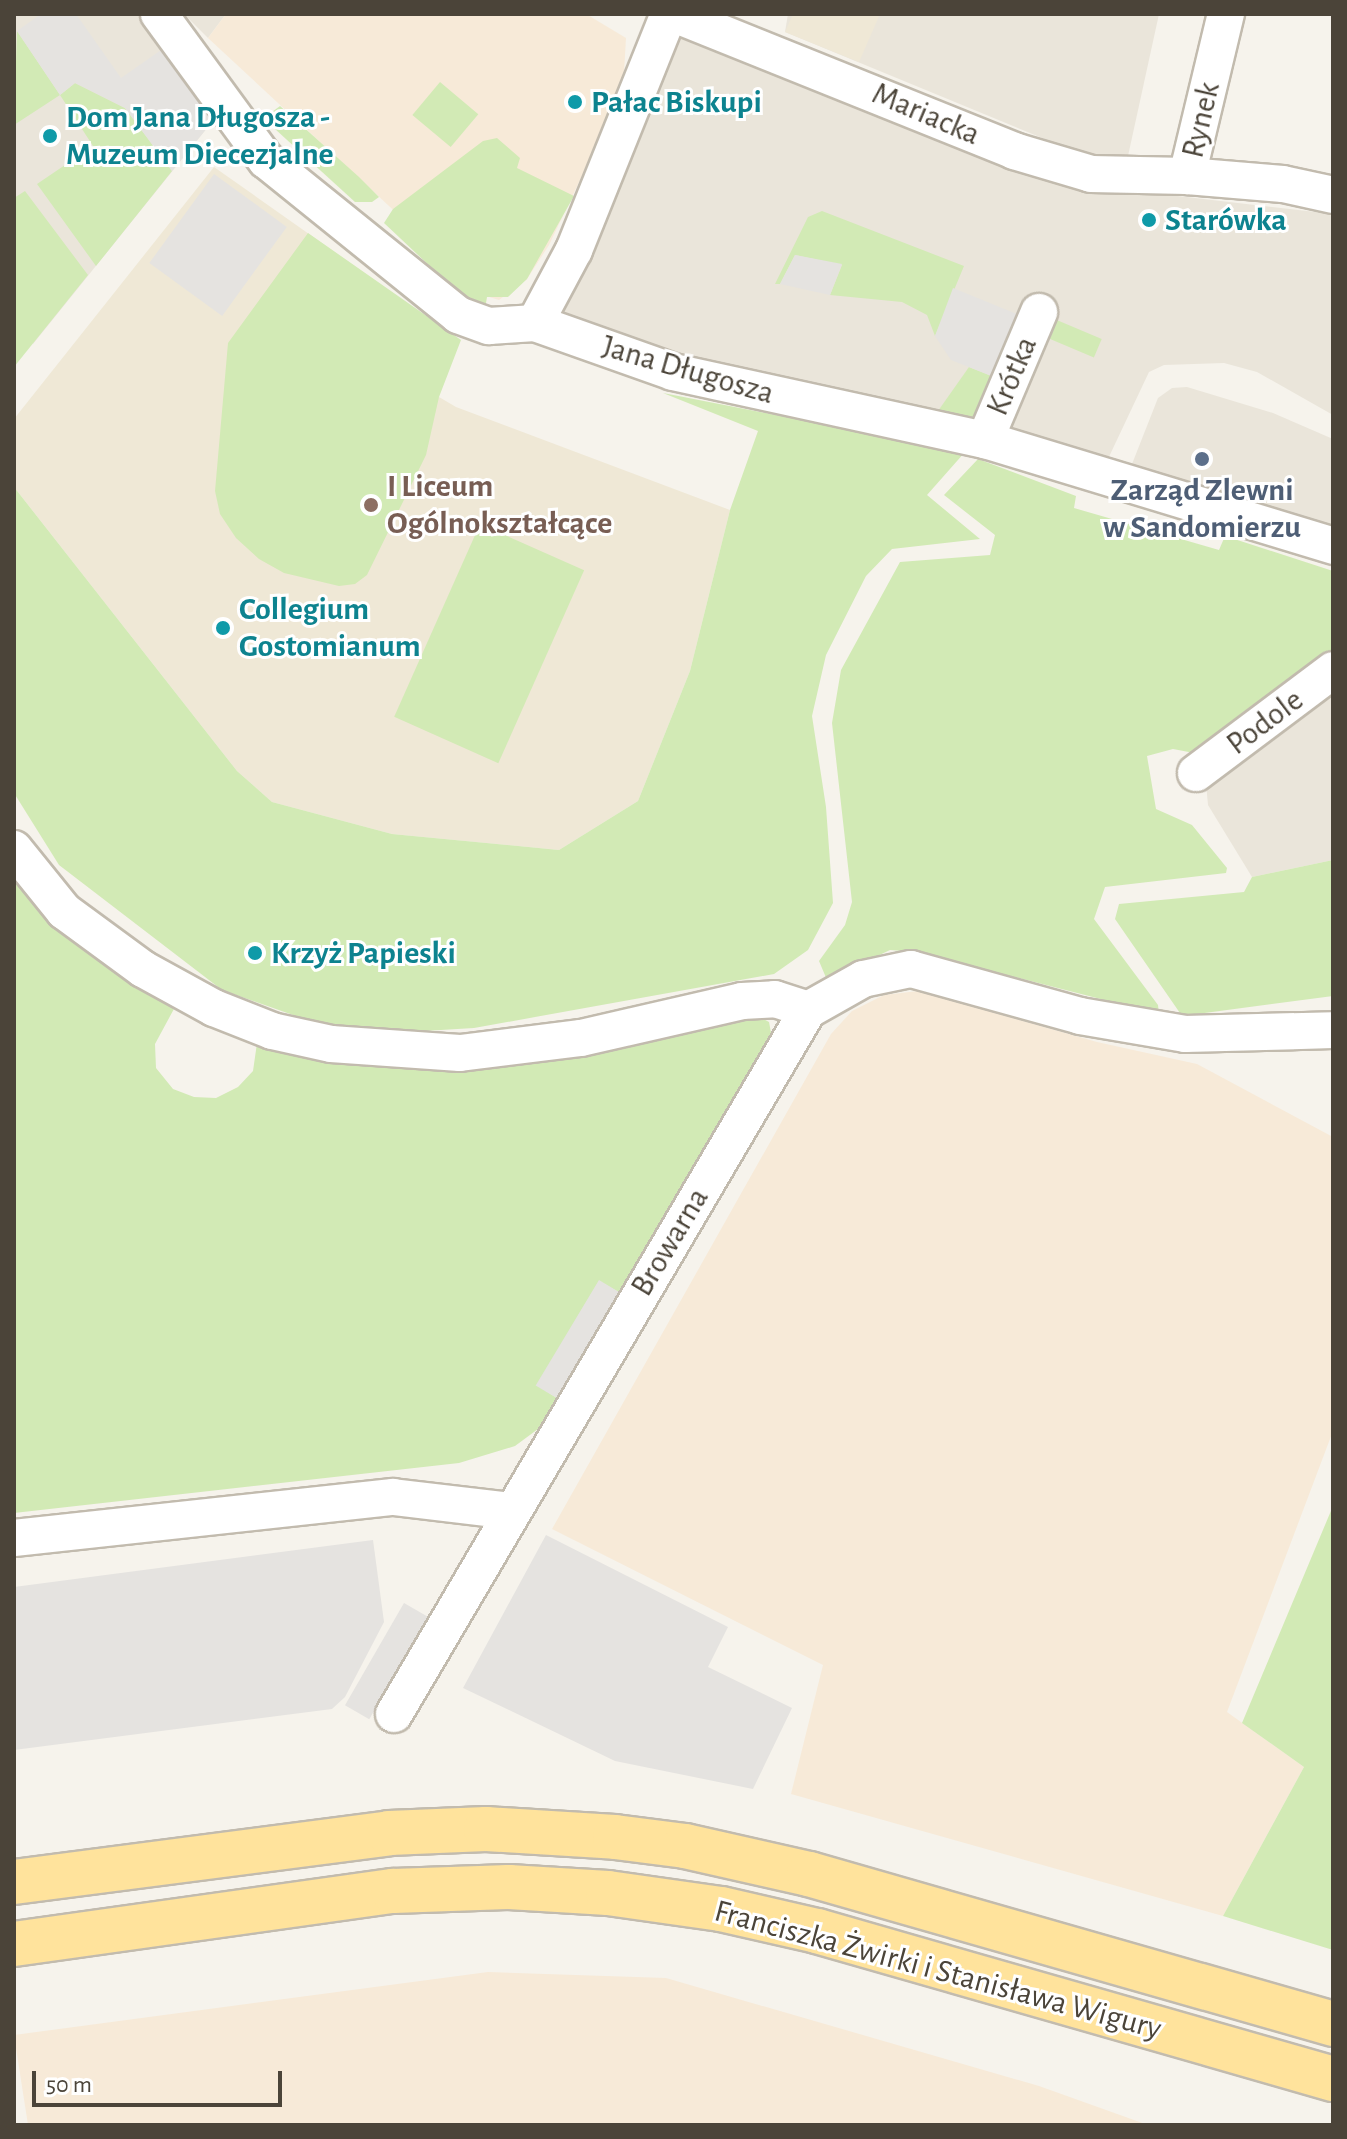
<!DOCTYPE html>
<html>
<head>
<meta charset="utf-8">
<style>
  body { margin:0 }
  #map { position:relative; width:1347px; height:2139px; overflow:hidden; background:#f6f3ec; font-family:"Alegreya Sans",sans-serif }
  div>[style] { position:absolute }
  .residential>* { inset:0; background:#eae5da }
  .commercial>* { inset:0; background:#f7ead8 }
  .education>* { inset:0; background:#efe8d6 }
  .green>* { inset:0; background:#d2eab5; transform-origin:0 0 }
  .parking>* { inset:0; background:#e5e3e0; transform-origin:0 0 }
  .roads { filter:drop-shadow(2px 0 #c2bbae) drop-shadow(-2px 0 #c2bbae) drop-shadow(0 2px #c2bbae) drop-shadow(0 -2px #c2bbae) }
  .street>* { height:36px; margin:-18px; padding:0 18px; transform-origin:18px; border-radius:18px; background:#fff }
  .primary>* { height:44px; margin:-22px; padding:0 22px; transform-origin:22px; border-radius:22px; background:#ffe39c }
  .dots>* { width:22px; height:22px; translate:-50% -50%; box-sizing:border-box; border:4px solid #fff; border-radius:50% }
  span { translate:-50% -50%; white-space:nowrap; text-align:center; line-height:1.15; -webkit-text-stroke:6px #fff; paint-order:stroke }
  .culture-label { font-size:32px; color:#0d838f; font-weight:700 }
  .left { translate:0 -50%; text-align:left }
  .street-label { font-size:32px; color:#4b4439 }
  .education-label { font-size:32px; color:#785e54; font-weight:700 }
  .service-label { font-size:32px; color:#4e5e75; font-weight:700 }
  .frame { position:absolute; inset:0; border:16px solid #4b4439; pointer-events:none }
  .scale { position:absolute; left:32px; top:2071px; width:250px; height:36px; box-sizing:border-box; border:4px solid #4b4439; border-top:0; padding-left:10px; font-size:24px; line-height:28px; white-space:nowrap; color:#4b4439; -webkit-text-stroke:6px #fff; paint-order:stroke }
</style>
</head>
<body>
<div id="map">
  <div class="residential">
    <div style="clip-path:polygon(14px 14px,140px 14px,216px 117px,33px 344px,14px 311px)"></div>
    <div style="clip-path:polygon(184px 14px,226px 14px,208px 38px)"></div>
    <div style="clip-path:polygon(788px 14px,1159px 14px,1128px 156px,1098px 161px,785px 32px)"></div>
    <div style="clip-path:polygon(685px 34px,1135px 191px,1333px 214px,1333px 415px,1257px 372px,1224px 363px,1164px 365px,1149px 372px,1107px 461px,975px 421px,721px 374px,560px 317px,673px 41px)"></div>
    <div style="clip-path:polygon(1187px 387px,1273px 413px,1333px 439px,1333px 537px,1134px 475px,1132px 464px,1158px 398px,1172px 388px)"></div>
    <div style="clip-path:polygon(1333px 691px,1333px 860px,1252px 877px,1208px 805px,1206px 783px)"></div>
  </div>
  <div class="commercial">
    <div style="clip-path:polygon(226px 14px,586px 14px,626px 38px,623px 90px,549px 245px,527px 279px,499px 300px,486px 296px,208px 38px)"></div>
    <div style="clip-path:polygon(918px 991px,1097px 1042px,1197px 1064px,1333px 1137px,1333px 1431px,1227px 1712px,1304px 1767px,1223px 1916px,791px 1794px,823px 1665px,552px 1529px,831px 1034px,852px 1011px,884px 995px)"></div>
    <div style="clip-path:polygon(488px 1972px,666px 1978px,1039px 2086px,1148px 2125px,28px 2125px,14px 2035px)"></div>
  </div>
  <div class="education">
    <div style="clip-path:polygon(793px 14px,880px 14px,859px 62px,785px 32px)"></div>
    <div style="clip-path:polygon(214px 167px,448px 332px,422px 387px,456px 407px,730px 510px,690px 671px,638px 801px,559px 850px,392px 834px,272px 802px,237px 771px,14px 487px,14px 419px)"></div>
  </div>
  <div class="green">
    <div style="clip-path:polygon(17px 31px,60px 95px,75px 83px,125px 108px,172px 171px,96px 266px,37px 184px,93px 146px,60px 95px,14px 125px)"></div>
    <div style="left:440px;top:82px;width:50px;height:43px;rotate:40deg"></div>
    <div style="clip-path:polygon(280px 106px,359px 177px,379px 197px,372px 202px,355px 202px,275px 129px,272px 112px)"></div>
    <div style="clip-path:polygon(497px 138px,520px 158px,517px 168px,574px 196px,527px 279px,508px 297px,487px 297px,485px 309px,468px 302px,384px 223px,393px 209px,483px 141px)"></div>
    <div style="clip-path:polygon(25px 191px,88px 275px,14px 367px,14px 198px)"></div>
    <div style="clip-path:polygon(822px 211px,964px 266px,935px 336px,927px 315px,902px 302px,830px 295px,842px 265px,795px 255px,780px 284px,775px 284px,808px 217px)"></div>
    <div style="clip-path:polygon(308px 233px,461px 340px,439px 397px,426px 455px,367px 575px,355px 584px,339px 586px,284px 573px,259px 559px,236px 538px,220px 514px,215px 491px,228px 343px)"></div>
    <div style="left:1052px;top:318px;width:54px;height:20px;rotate:23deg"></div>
    <div style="clip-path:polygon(969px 367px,994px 377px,980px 410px,972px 418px,938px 411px)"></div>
    <div style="clip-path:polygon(663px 393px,965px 452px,927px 495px,980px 539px,892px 549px,866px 576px,826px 655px,812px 716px,826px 807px,833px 903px,808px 950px,774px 974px,474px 1028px,391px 1033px,310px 1021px,222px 990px,59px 865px,14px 793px,14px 487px,237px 771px,272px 802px,392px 834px,559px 850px,638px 801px,690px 671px,730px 510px,758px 431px)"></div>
    <div style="clip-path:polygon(978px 459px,1076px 496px,1074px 508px,1219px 550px,1225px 536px,1333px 571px,1333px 653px,1194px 753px,1173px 749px,1147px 756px,1156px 809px,1192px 825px,1227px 868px,1226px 873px,1105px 887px,1094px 919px,1158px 1005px,1159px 1014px,917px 952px,890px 950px,827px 980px,819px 961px,845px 925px,852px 902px,832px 723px,841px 670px,900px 562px,990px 555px,995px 535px,944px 495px)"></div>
    <div style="left:480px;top:524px;width:114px;height:211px;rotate:24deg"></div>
    <div style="clip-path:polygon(1333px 860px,1333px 996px,1182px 1016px,1115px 919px,1119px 904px,1244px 892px,1252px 877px)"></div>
    <div style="clip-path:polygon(14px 876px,113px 967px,175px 1007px,155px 1044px,156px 1068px,173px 1089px,194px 1097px,216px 1098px,238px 1087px,253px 1071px,257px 1043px,324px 1055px,756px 1015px,769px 1022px,772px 1038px,622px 1294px,599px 1281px,537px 1385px,560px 1400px,538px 1429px,515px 1446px,459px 1463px,14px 1513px)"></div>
    <div style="clip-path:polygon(1333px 1506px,1333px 1950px,1223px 1916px,1304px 1767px,1242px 1723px)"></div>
  </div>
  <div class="parking">
    <div style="clip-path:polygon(41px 14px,76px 14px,121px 78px,164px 48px,216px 117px,172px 171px,125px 108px,75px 83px,60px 95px,17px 31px)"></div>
    <div style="left:214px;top:174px;width:90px;height:110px;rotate:36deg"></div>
    <div style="clip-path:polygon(795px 255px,842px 264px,830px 295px,780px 284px)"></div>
    <div style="clip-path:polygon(953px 288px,1019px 315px,994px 377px,951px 360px,935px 336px)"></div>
    <div style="left:599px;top:1280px;width:27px;height:123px;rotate:31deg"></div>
    <div style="clip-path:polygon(546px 1535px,728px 1627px,708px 1667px,792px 1708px,753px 1789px,615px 1761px,463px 1688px)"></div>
    <div style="clip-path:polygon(373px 1540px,384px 1622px,345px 1697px,332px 1709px,14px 1750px,14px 1587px)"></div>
    <div style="left:404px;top:1603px;width:28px;height:118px;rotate:30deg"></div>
  </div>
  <div class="roads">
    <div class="street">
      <div style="left:159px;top:14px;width:181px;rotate:53.8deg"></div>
      <div style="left:266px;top:160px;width:247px;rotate:38.9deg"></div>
      <div style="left:458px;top:315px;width:33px;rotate:20deg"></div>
      <div style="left:489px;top:326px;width:46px;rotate:-3.7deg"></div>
      <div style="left:535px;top:323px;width:146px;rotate:19.5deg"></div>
      <div style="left:673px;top:372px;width:319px;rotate:12.3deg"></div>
      <div style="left:985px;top:440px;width:364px;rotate:16.9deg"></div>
      <div style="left:674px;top:14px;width:367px;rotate:21.9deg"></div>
      <div style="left:1014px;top:151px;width:80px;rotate:16.6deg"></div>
      <div style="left:1091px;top:174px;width:96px;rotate:1.2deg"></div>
      <div style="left:1187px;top:176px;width:96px;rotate:4.8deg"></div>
      <div style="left:1283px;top:184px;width:51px;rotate:12.4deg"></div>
      <div style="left:1187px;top:176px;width:167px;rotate:-76.5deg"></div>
      <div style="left:535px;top:323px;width:83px;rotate:-61.9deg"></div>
      <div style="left:574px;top:250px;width:254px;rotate:-68.1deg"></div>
      <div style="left:985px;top:440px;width:139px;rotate:-67.1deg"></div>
      <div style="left:1196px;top:773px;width:171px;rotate:-36.9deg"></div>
      <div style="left:14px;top:849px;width:80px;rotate:51.1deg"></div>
      <div style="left:64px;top:911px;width:98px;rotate:36.3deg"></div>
      <div style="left:143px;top:969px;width:81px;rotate:28.8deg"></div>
      <div style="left:214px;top:1008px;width:62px;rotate:21.6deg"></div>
      <div style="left:272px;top:1031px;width:60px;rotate:12.4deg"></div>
      <div style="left:331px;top:1044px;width:129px;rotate:4deg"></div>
      <div style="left:460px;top:1053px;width:122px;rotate:-7.1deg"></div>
      <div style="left:581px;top:1038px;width:165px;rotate:-12.9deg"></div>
      <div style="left:742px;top:1001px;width:33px;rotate:-3deg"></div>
      <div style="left:775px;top:999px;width:35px;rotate:18deg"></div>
      <div style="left:14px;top:1538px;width:381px;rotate:-6.2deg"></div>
      <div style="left:393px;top:1497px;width:119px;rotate:6.8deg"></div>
      <div style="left:394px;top:1714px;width:817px;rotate:-59.54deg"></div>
      <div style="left:808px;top:1010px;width:63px;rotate:-29.4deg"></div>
      <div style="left:863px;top:979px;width:49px;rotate:-11.8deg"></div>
      <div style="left:911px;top:969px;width:175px;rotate:15.5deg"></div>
      <div style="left:1080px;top:1016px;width:107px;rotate:9.7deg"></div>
      <div style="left:1185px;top:1034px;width:148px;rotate:-1.5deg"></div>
    </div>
    <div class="primary">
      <div style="left:14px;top:1882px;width:378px;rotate:-7.4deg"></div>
      <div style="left:389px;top:1833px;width:97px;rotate:-2.4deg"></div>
      <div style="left:486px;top:1829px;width:129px;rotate:3.5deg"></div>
      <div style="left:615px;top:1837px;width:71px;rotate:7.3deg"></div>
      <div style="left:685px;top:1846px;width:127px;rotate:12.7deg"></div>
      <div style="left:809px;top:1874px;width:545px;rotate:15.97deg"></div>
      <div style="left:14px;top:1944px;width:383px;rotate:-8deg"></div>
      <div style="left:393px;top:1891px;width:116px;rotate:-2deg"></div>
      <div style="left:509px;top:1887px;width:99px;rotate:3.5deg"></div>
      <div style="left:608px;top:1893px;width:114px;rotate:8.1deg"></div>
      <div style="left:721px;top:1909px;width:98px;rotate:12.9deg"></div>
      <div style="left:817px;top:1931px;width:537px;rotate:16deg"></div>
    </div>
  </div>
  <div class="dots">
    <div style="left:575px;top:102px;background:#0f9aa8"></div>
    <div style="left:50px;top:136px;background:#0f9aa8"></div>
    <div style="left:1149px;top:220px;background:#0f9aa8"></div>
    <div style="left:1202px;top:459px;background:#5c6f8a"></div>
    <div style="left:371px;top:505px;background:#8d6e63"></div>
    <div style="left:223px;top:628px;background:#0f9aa8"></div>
    <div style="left:255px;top:953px;background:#0f9aa8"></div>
  </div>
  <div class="culture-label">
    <span class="left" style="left:591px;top:102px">Pałac Biskupi</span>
    <span class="left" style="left:66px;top:136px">Dom Jana Długosza -<br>Muzeum Diecezjalne</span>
    <span class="left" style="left:1165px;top:220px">Starówka</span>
    <span class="left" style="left:239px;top:628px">Collegium<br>Gostomianum</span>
    <span class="left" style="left:271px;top:953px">Krzyż Papieski</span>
  </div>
  <div class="street-label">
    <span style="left:926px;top:114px;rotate:23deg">Mariacka</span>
    <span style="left:1201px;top:120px;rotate:-77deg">Rynek</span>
    <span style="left:688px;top:370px;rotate:16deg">Jana Długosza</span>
    <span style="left:1012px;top:376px;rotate:-67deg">Krótka</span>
    <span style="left:1265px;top:722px;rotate:-37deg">Podole</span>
    <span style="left:670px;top:1242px;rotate:-59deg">Browarna</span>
    <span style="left:938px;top:1970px;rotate:15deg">Franciszka Żwirki i Stanisława Wigury</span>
  </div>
  <div class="education-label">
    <span class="left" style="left:387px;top:505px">I Liceum<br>Ogólnokształcące</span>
  </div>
  <div class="service-label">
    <span style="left:1202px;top:509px">Zarząd Zlewni<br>w Sandomierzu</span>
  </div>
  <div class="frame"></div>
  <div class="scale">50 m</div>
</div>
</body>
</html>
